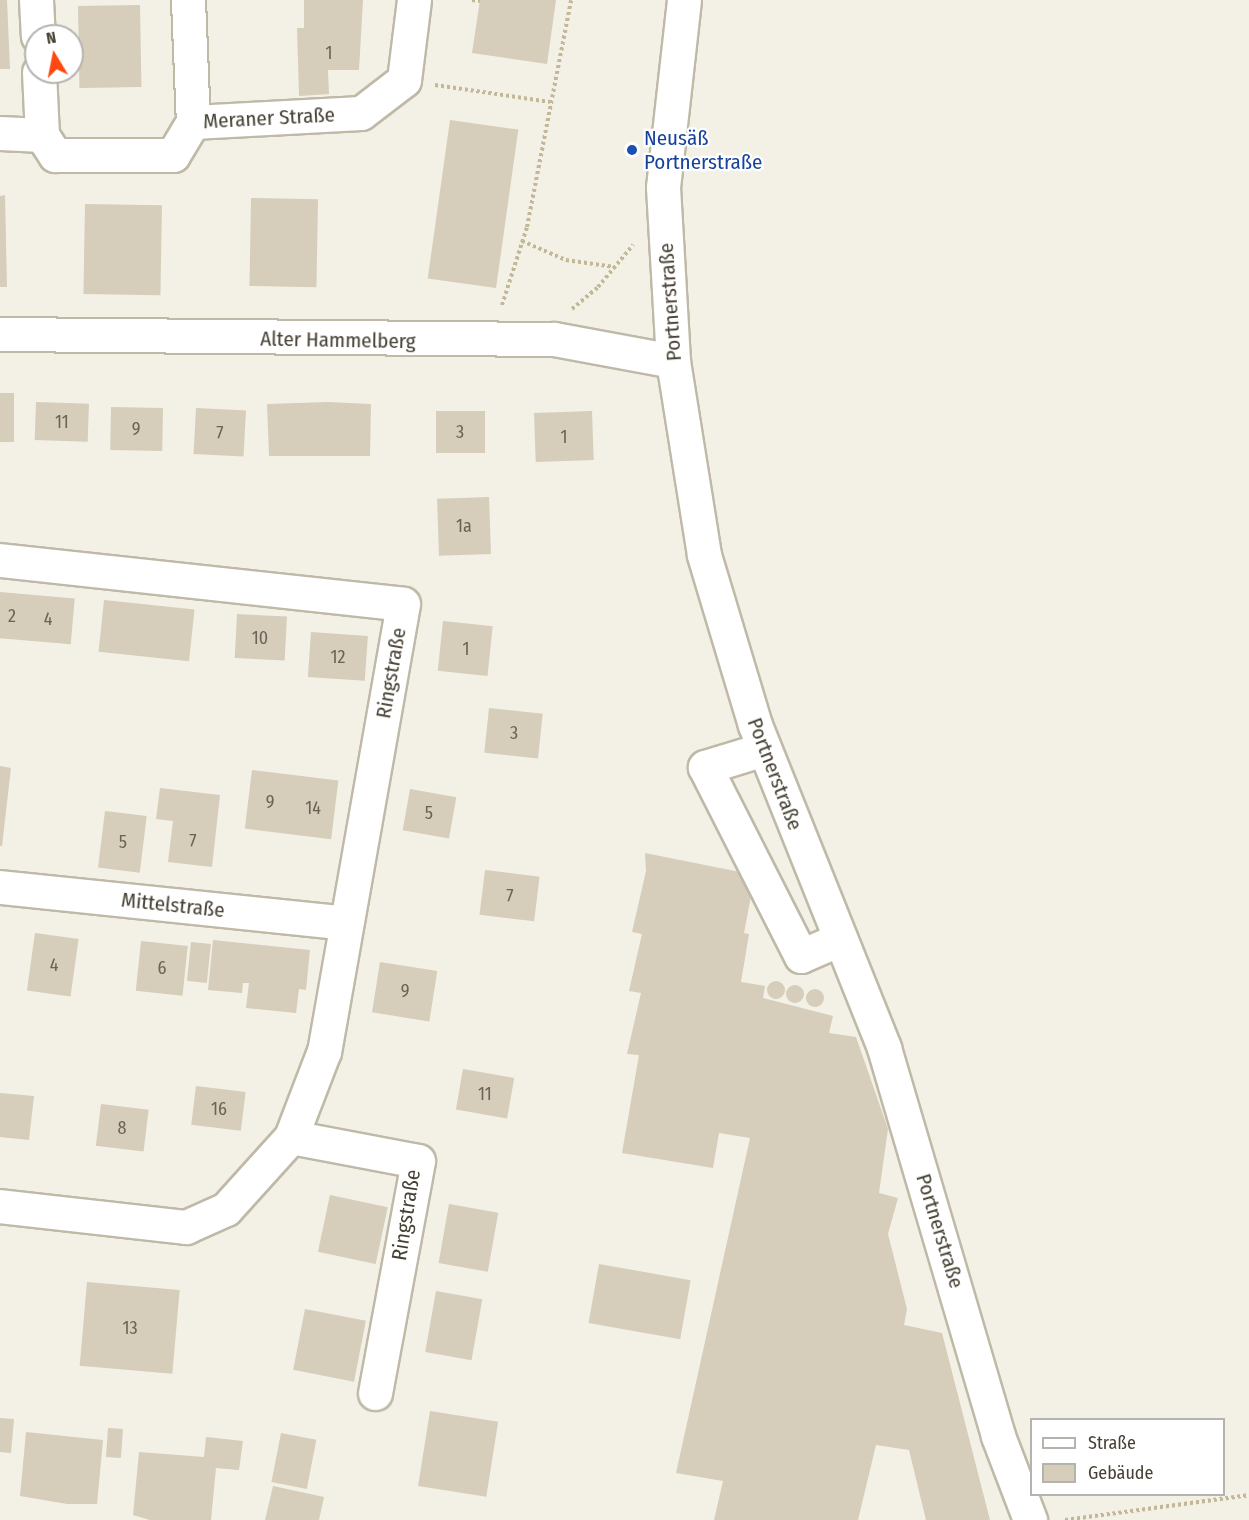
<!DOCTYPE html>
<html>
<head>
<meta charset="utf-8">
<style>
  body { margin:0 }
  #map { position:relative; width:1249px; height:1520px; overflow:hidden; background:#f3f0e5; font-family:"Fira Sans Condensed",sans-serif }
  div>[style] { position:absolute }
  .building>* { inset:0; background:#d6cdba; transform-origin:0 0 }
  .round { border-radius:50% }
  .path>* { height:4px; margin-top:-2px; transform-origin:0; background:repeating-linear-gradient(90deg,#c2b797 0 3px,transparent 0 6px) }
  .roads { filter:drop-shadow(2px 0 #bfb9a7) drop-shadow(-2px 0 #bfb9a7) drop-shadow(0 2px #bfb9a7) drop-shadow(0 -2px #bfb9a7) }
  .minor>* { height:33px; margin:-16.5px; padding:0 16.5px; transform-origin:16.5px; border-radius:16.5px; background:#fff }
  .dots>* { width:16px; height:16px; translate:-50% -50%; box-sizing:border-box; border:3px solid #fff; border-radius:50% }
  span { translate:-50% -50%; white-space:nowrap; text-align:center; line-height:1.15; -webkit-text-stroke:4.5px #fff; paint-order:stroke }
  .number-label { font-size:18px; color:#6a6456 }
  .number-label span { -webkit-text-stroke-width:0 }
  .street-label { font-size:21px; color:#464134 }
  .transit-label { font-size:21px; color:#164399 }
  .left { translate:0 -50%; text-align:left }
  .legend { position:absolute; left:1030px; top:1418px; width:195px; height:78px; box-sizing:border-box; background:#fff; border:2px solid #b5b3ae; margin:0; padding:8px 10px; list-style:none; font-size:18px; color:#464134 }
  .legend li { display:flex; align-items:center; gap:12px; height:30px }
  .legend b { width:30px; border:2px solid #b5b3ae }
  .north { position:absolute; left:24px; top:24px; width:60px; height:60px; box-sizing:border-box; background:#fff; border:2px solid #b5b3ae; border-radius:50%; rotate:350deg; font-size:16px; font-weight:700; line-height:24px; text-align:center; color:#464134 }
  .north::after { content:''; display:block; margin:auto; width:21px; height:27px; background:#ff4910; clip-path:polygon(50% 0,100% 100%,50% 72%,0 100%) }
</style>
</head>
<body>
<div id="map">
  <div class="building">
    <div style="clip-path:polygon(0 0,7px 0,10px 69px,0 69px)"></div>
    <div style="clip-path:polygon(304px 0,363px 0,359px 70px,328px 70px,329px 94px,299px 96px,297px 28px,304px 28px)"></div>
    <div style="clip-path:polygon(480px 0,556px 0,547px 64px,472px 53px)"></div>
    <div style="left:140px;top:5px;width:82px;height:62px;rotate:89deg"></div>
    <div style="left:450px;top:120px;width:69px;height:160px;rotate:8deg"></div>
    <div style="clip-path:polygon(5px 195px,7px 287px,0 287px,0 196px)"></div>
    <div style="left:251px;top:198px;width:67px;height:88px;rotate:1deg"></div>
    <div style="left:85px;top:204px;width:77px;height:90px;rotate:1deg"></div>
    <div style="left:0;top:393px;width:14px;height:49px"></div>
    <div style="left:36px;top:402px;width:53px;height:38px;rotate:2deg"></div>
    <div style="clip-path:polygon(327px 402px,371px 404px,370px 456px,269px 456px,267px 404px)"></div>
    <div style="left:111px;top:407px;width:52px;height:43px;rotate:1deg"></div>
    <div style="left:196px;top:408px;width:50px;height:46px;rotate:3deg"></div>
    <div style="left:436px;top:411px;width:49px;height:42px"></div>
    <div style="left:592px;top:411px;width:49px;height:58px;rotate:88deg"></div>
    <div style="left:489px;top:497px;width:57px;height:52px;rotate:88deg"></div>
    <div style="left:0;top:592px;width:75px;height:46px;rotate:5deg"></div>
    <div style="left:104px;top:600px;width:91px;height:52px;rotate:6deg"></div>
    <div style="left:237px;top:614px;width:50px;height:44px;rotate:3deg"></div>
    <div style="left:443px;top:621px;width:50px;height:50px;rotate:6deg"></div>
    <div style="left:311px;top:632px;width:57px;height:45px;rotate:4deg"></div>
    <div style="left:489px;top:708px;width:54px;height:45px;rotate:6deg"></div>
    <div style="clip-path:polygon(0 766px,11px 768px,2px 846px,0 846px)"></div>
    <div style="left:252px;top:770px;width:87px;height:59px;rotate:7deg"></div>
    <div style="clip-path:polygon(160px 788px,220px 795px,212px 867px,168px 862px,173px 821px,156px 819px)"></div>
    <div style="left:410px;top:789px;width:47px;height:42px;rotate:10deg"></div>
    <div style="left:105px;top:811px;width:42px;height:57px;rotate:7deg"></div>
    <div style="clip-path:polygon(645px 853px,755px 875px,744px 933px,749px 934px,741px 982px,765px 986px,763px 998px,833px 1016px,829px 1033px,856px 1037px,888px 1129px,879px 1193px,898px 1198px,888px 1234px,907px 1309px,904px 1325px,942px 1333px,990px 1520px,926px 1520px,909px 1450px,876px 1445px,858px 1520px,714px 1520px,723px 1481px,676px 1473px,750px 1138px,719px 1133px,713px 1168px,622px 1153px,639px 1055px,627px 1054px,641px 993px,629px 991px,642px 934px,632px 932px,646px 871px)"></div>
    <div style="left:485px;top:870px;width:55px;height:45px;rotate:7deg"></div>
    <div style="left:35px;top:933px;width:44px;height:58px;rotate:8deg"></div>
    <div style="clip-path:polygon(213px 940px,310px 950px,306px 990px,299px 989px,296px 1013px,246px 1008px,249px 983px,243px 983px,242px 993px,208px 990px)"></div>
    <div style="left:141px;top:941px;width:47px;height:50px;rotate:6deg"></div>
    <div style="left:191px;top:942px;width:20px;height:39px;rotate:6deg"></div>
    <div style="left:380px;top:962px;width:58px;height:51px;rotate:9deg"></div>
    <div class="round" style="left:767px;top:981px;width:18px;height:18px"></div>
    <div class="round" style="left:786px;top:985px;width:18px;height:18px"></div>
    <div class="round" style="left:806px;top:989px;width:18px;height:18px"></div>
    <div style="left:463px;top:1069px;width:52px;height:41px;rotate:10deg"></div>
    <div style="left:196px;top:1086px;width:50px;height:39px;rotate:7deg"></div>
    <div style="clip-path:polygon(0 1093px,34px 1096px,29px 1140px,0 1137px)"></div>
    <div style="left:101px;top:1104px;width:48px;height:42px;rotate:7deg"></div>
    <div style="left:330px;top:1195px;width:59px;height:58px;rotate:12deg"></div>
    <div style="left:449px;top:1204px;width:50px;height:60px;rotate:10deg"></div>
    <div style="left:599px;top:1264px;width:93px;height:60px;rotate:10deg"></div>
    <div style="left:87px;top:1282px;width:93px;height:84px;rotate:5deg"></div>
    <div style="left:436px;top:1291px;width:47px;height:62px;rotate:10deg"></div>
    <div style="left:305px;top:1309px;width:62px;height:62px;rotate:11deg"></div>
    <div style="left:430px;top:1411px;width:69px;height:76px;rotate:9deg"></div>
    <div style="clip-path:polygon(0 1418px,14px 1419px,11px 1453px,0 1452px)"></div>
    <div style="left:108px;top:1428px;width:15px;height:29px;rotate:4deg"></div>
    <div style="clip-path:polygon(26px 1432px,103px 1440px,97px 1504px,67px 1504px,20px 1496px)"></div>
    <div style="left:281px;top:1433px;width:36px;height:50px;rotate:11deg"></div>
    <div style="clip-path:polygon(206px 1437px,243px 1441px,239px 1470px,216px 1468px,211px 1520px,150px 1520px,133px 1515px,139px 1452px,204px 1457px)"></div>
    <div style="clip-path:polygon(273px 1486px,324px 1497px,319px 1520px,265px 1520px)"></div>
  </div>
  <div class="path">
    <div style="left:472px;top:0;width:8px;rotate:7deg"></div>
    <div style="left:435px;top:85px;width:116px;rotate:8.4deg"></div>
    <div style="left:522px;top:241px;width:48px;rotate:23.4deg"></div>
    <div style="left:566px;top:260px;width:49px;rotate:8.3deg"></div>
    <div style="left:502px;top:305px;width:82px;rotate:-72.2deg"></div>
    <div style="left:527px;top:227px;width:231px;rotate:-79deg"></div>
    <div style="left:572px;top:309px;width:34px;rotate:-40deg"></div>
    <div style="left:598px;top:287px;width:55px;rotate:-50.2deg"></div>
    <div style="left:1065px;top:1520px;width:186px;rotate:-7.7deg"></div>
  </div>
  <div class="roads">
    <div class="minor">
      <div style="left:36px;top:0;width:36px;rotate:87deg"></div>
      <div style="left:188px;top:0;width:122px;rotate:87.7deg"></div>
      <div style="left:684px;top:0;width:188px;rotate:96.4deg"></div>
      <div style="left:663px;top:187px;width:174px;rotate:86.7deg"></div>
      <div style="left:673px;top:361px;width:196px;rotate:80.9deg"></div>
      <div style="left:704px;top:555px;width:177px;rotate:73.3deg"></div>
      <div style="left:755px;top:725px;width:348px;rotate:68.2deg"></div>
      <div style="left:884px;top:1048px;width:404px;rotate:73.6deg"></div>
      <div style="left:998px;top:1436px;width:90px;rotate:69.1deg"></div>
      <div style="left:39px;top:72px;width:63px;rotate:87.3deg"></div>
      <div style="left:0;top:133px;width:42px;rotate:2.7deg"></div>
      <div style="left:42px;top:135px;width:24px;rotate:57deg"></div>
      <div style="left:55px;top:155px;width:118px"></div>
      <div style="left:173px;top:155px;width:39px;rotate:-59deg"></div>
      <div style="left:193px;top:122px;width:168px;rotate:-3.1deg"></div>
      <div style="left:361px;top:113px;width:54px;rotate:-37.5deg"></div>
      <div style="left:404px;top:80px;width:81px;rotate:-82.9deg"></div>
      <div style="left:0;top:334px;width:554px;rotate:0.52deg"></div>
      <div style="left:554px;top:339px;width:121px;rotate:10.5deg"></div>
      <div style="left:0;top:560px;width:405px;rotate:6.2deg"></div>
      <div style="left:403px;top:604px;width:454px;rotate:100deg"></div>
      <div style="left:324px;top:1051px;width:92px;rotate:111deg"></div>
      <div style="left:291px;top:1137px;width:97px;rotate:132.1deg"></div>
      <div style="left:226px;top:1209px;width:44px;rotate:155.8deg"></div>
      <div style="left:186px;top:1227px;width:187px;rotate:-173.6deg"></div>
      <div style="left:764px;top:749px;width:62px;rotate:163deg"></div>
      <div style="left:705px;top:767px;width:212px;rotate:63.1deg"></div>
      <div style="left:801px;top:956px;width:43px;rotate:-23.6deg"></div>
      <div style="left:0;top:887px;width:348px;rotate:5.9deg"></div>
      <div style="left:291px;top:1137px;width:129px;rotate:10.7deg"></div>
      <div style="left:418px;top:1161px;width:236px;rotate:100.5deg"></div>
    </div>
  </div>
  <div class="dots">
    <div style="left:632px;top:150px;background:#1a4fb4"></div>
  </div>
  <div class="number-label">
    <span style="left:329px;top:53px">1</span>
    <span style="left:62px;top:422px">11</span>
    <span style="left:136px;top:429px">9</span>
    <span style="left:460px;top:432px">3</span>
    <span style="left:220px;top:433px">7</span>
    <span style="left:564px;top:437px">1</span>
    <span style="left:464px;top:526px">1a</span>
    <span style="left:12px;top:616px">2</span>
    <span style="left:48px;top:619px">4</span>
    <span style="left:260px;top:638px">10</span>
    <span style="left:466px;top:649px">1</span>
    <span style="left:338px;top:657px">12</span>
    <span style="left:514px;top:733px">3</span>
    <span style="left:270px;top:802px">9</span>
    <span style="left:313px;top:808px">14</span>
    <span style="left:429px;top:813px">5</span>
    <span style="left:193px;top:841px">7</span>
    <span style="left:123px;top:842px">5</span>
    <span style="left:510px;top:896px">7</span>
    <span style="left:54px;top:965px">4</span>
    <span style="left:162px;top:968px">6</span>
    <span style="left:405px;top:991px">9</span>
    <span style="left:485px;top:1094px">11</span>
    <span style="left:219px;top:1109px">16</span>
    <span style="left:122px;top:1128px">8</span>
    <span style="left:130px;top:1328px">13</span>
  </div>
  <div class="street-label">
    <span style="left:269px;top:118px;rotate:-3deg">Meraner Straße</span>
    <span style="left:670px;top:302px;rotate:-94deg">Portnerstraße</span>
    <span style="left:338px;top:340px;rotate:1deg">Alter Hammelberg</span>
    <span style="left:391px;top:673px;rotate:-80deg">Ringstraße</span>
    <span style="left:775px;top:774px;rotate:69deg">Portnerstraße</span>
    <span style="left:173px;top:905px;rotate:6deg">Mittelstraße</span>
    <span style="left:406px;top:1215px;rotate:-81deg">Ringstraße</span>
    <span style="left:940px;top:1231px;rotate:73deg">Portnerstraße</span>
  </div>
  <div class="transit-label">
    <span class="left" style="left:644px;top:150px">Neusäß<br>Portnerstraße</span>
  </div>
  <ul class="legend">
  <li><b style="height:8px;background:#fff"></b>Straße</li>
  <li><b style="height:16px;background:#d6cdba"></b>Gebäude</li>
  </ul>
  <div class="north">N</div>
</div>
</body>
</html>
